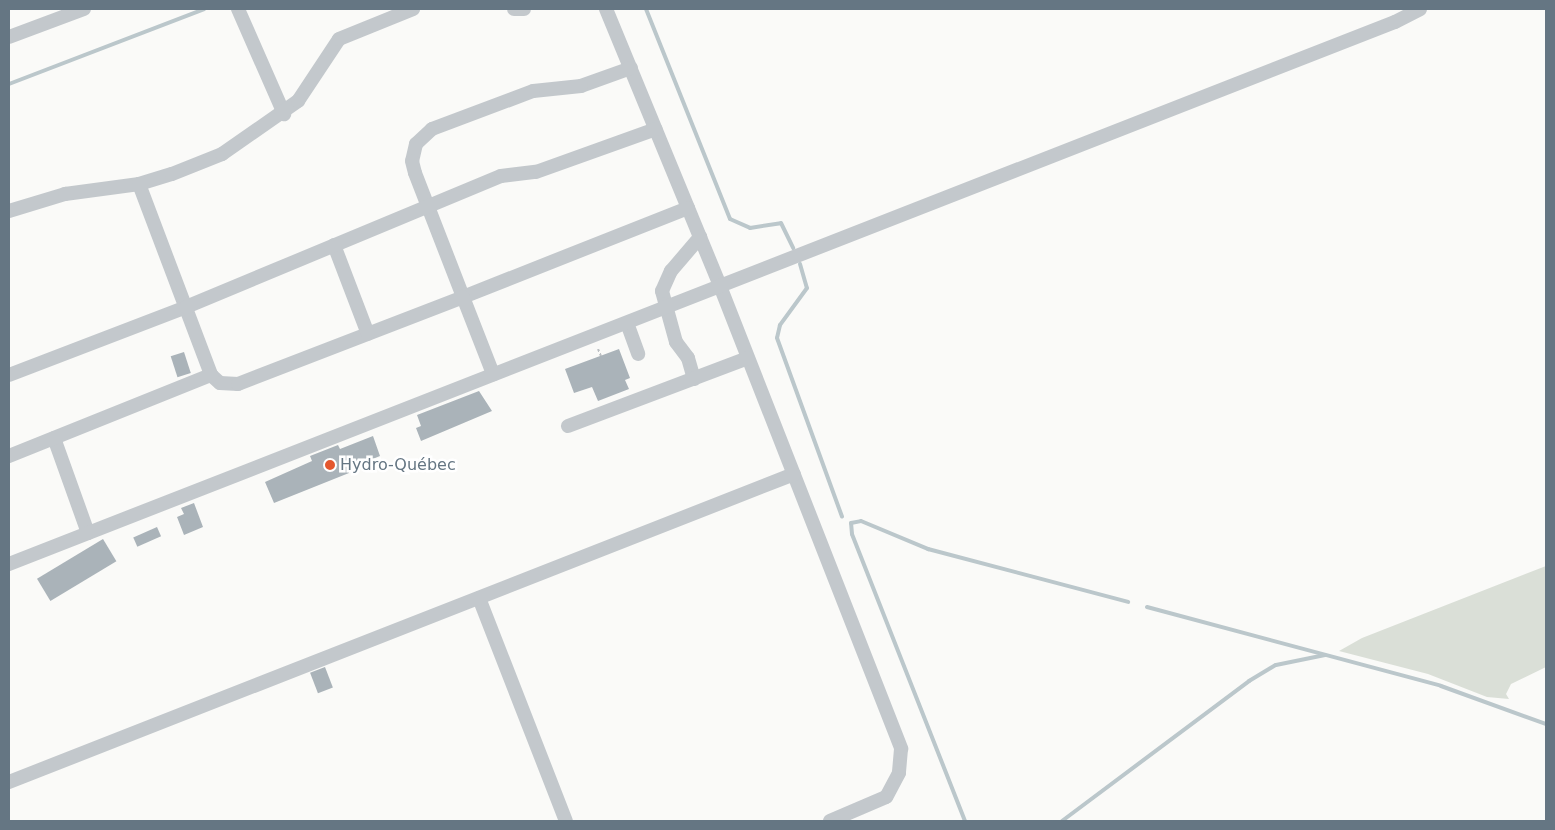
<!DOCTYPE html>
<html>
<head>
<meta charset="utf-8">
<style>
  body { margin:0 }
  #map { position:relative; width:1555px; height:830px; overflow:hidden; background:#fafaf8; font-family:"DejaVu Sans",sans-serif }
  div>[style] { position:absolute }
  .green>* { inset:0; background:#dadfd7 }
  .stream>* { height:4px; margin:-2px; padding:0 2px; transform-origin:2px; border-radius:2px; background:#bbc7cb }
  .building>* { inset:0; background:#aab3b9; transform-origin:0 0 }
  .path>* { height:2px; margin-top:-1px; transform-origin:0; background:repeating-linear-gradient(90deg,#bbbfc2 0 2.5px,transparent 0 5px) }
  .minor>* { height:14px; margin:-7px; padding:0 7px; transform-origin:7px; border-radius:7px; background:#c3c8cc }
  .dots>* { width:14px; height:14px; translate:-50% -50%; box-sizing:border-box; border:2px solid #fff; border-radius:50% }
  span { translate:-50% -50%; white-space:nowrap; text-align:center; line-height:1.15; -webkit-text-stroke:5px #fff; paint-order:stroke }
  .poi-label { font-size:16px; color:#657683 }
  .left { translate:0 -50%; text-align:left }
  .frame { position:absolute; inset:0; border:10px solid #657683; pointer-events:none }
</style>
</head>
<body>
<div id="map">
  <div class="green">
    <div style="clip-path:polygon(1546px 566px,1546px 667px,1511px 684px,1506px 694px,1509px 699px,1487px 697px,1428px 674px,1339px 651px,1362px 638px)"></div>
  </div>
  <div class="stream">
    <div style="left:646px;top:9px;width:226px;rotate:68.2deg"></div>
    <div style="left:730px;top:219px;width:22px;rotate:24deg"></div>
    <div style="left:750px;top:228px;width:31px;rotate:-9deg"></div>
    <div style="left:781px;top:223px;width:28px;rotate:64deg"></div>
    <div style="left:9px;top:84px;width:209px;rotate:-21deg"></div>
    <div style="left:800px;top:264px;width:25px;rotate:74deg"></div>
    <div style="left:807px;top:288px;width:46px;rotate:126.1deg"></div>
    <div style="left:780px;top:325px;width:13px;rotate:103deg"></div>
    <div style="left:777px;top:338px;width:190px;rotate:70deg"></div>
    <div style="left:1147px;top:607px;width:304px;rotate:15deg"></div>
    <div style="left:1441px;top:686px;width:112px;rotate:19.9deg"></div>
    <div style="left:965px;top:821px;width:308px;rotate:-111.5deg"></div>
    <div style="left:852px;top:534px;width:11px;rotate:-95deg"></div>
    <div style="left:851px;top:523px;width:10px;rotate:-11deg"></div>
    <div style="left:861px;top:521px;width:73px;rotate:22.7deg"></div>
    <div style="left:928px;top:549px;width:207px;rotate:14.8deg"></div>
    <div style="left:1062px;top:821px;width:234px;rotate:-36.8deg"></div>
    <div style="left:1249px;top:681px;width:31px;rotate:-31deg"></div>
    <div style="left:1276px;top:665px;width:50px;rotate:-11.5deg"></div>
  </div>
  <div class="building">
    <div style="clip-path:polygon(619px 349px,630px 378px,625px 380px,629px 389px,598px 401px,592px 387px,574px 393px,565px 369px)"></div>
    <div style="left:184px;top:352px;width:22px;height:14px;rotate:72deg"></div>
    <div style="clip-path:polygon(479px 391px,492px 411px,421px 441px,416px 428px,421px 426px,417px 415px)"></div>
    <div style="clip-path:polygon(373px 436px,380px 456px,348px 469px,349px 473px,274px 503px,265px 482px,312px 461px,310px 456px,338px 445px,340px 449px)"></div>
    <div style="clip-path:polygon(194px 503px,203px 527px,184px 535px,177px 517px,184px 514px,181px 508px)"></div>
    <div style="left:157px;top:527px;width:10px;height:26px;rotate:66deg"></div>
    <div style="left:103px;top:539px;width:26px;height:77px;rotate:59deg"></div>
    <div style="left:325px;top:667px;width:22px;height:16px;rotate:69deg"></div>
  </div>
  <div class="path">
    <div style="left:598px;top:349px;width:8px;rotate:67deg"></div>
  </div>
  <div class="minor">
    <div style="left:238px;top:9px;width:115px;rotate:66.3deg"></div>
    <div style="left:514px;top:9px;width:10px"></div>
    <div style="left:606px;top:9px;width:300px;rotate:67.6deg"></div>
    <div style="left:720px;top:286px;width:497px;rotate:68.6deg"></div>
    <div style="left:901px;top:749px;width:24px;rotate:95deg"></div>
    <div style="left:899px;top:773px;width:27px;rotate:118deg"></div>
    <div style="left:886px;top:797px;width:61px;rotate:156.8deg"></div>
    <div style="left:9px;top:37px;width:80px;rotate:-20.5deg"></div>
    <div style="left:631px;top:68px;width:53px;rotate:160.2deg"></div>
    <div style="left:581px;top:86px;width:48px;rotate:174.1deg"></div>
    <div style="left:533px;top:91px;width:108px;rotate:159.4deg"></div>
    <div style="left:432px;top:129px;width:22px;rotate:137deg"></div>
    <div style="left:416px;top:144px;width:17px;rotate:103deg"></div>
    <div style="left:412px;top:161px;width:12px;rotate:76deg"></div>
    <div style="left:415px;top:173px;width:133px;rotate:68.8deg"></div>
    <div style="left:463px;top:297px;width:242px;rotate:-21.6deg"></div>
    <div style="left:139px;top:184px;width:204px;rotate:69.3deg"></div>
    <div style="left:211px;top:375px;width:12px;rotate:42deg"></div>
    <div style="left:220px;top:383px;width:18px;rotate:3deg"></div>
    <div style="left:238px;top:384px;width:241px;rotate:-21.1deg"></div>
    <div style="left:463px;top:297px;width:83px;rotate:68.7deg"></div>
    <div style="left:9px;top:211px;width:59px;rotate:-16.9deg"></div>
    <div style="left:65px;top:194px;width:75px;rotate:-7.7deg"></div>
    <div style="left:139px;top:184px;width:34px;rotate:-17deg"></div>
    <div style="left:172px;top:174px;width:54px;rotate:-21.8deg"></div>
    <div style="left:222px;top:154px;width:93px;rotate:-34.9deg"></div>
    <div style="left:298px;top:101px;width:74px;rotate:-56.5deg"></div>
    <div style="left:339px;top:39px;width:80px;rotate:-22.1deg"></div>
    <div style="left:334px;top:245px;width:95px;rotate:69.1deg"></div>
    <div style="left:627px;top:323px;width:33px;rotate:70deg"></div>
    <div style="left:9px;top:375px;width:190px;rotate:-21deg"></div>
    <div style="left:186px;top:307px;width:341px;rotate:-22.6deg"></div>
    <div style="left:501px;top:176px;width:35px;rotate:-7deg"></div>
    <div style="left:536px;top:172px;width:127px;rotate:-19.7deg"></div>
    <div style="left:694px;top:379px;width:22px;rotate:-106deg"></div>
    <div style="left:688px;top:358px;width:20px;rotate:-127deg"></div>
    <div style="left:676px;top:342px;width:53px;rotate:-105.4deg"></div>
    <div style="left:662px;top:291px;width:22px;rotate:-66deg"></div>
    <div style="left:671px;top:271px;width:45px;rotate:-49.5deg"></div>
    <div style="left:568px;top:426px;width:192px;rotate:-20.7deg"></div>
    <div style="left:54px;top:438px;width:101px;rotate:70.3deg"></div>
    <div style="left:9px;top:456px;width:218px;rotate:-21.9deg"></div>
    <div style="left:9px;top:564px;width:1488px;rotate:-21.36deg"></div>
    <div style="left:1395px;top:22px;width:28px;rotate:-27deg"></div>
    <div style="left:479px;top:598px;width:239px;rotate:68.7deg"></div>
    <div style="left:9px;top:782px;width:843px;rotate:-21.42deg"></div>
  </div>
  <div class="dots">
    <div style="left:330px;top:465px;background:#e4572e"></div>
  </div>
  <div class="poi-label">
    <span class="left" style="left:340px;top:465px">Hydro-Québec</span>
  </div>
  <div class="frame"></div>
</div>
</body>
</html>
